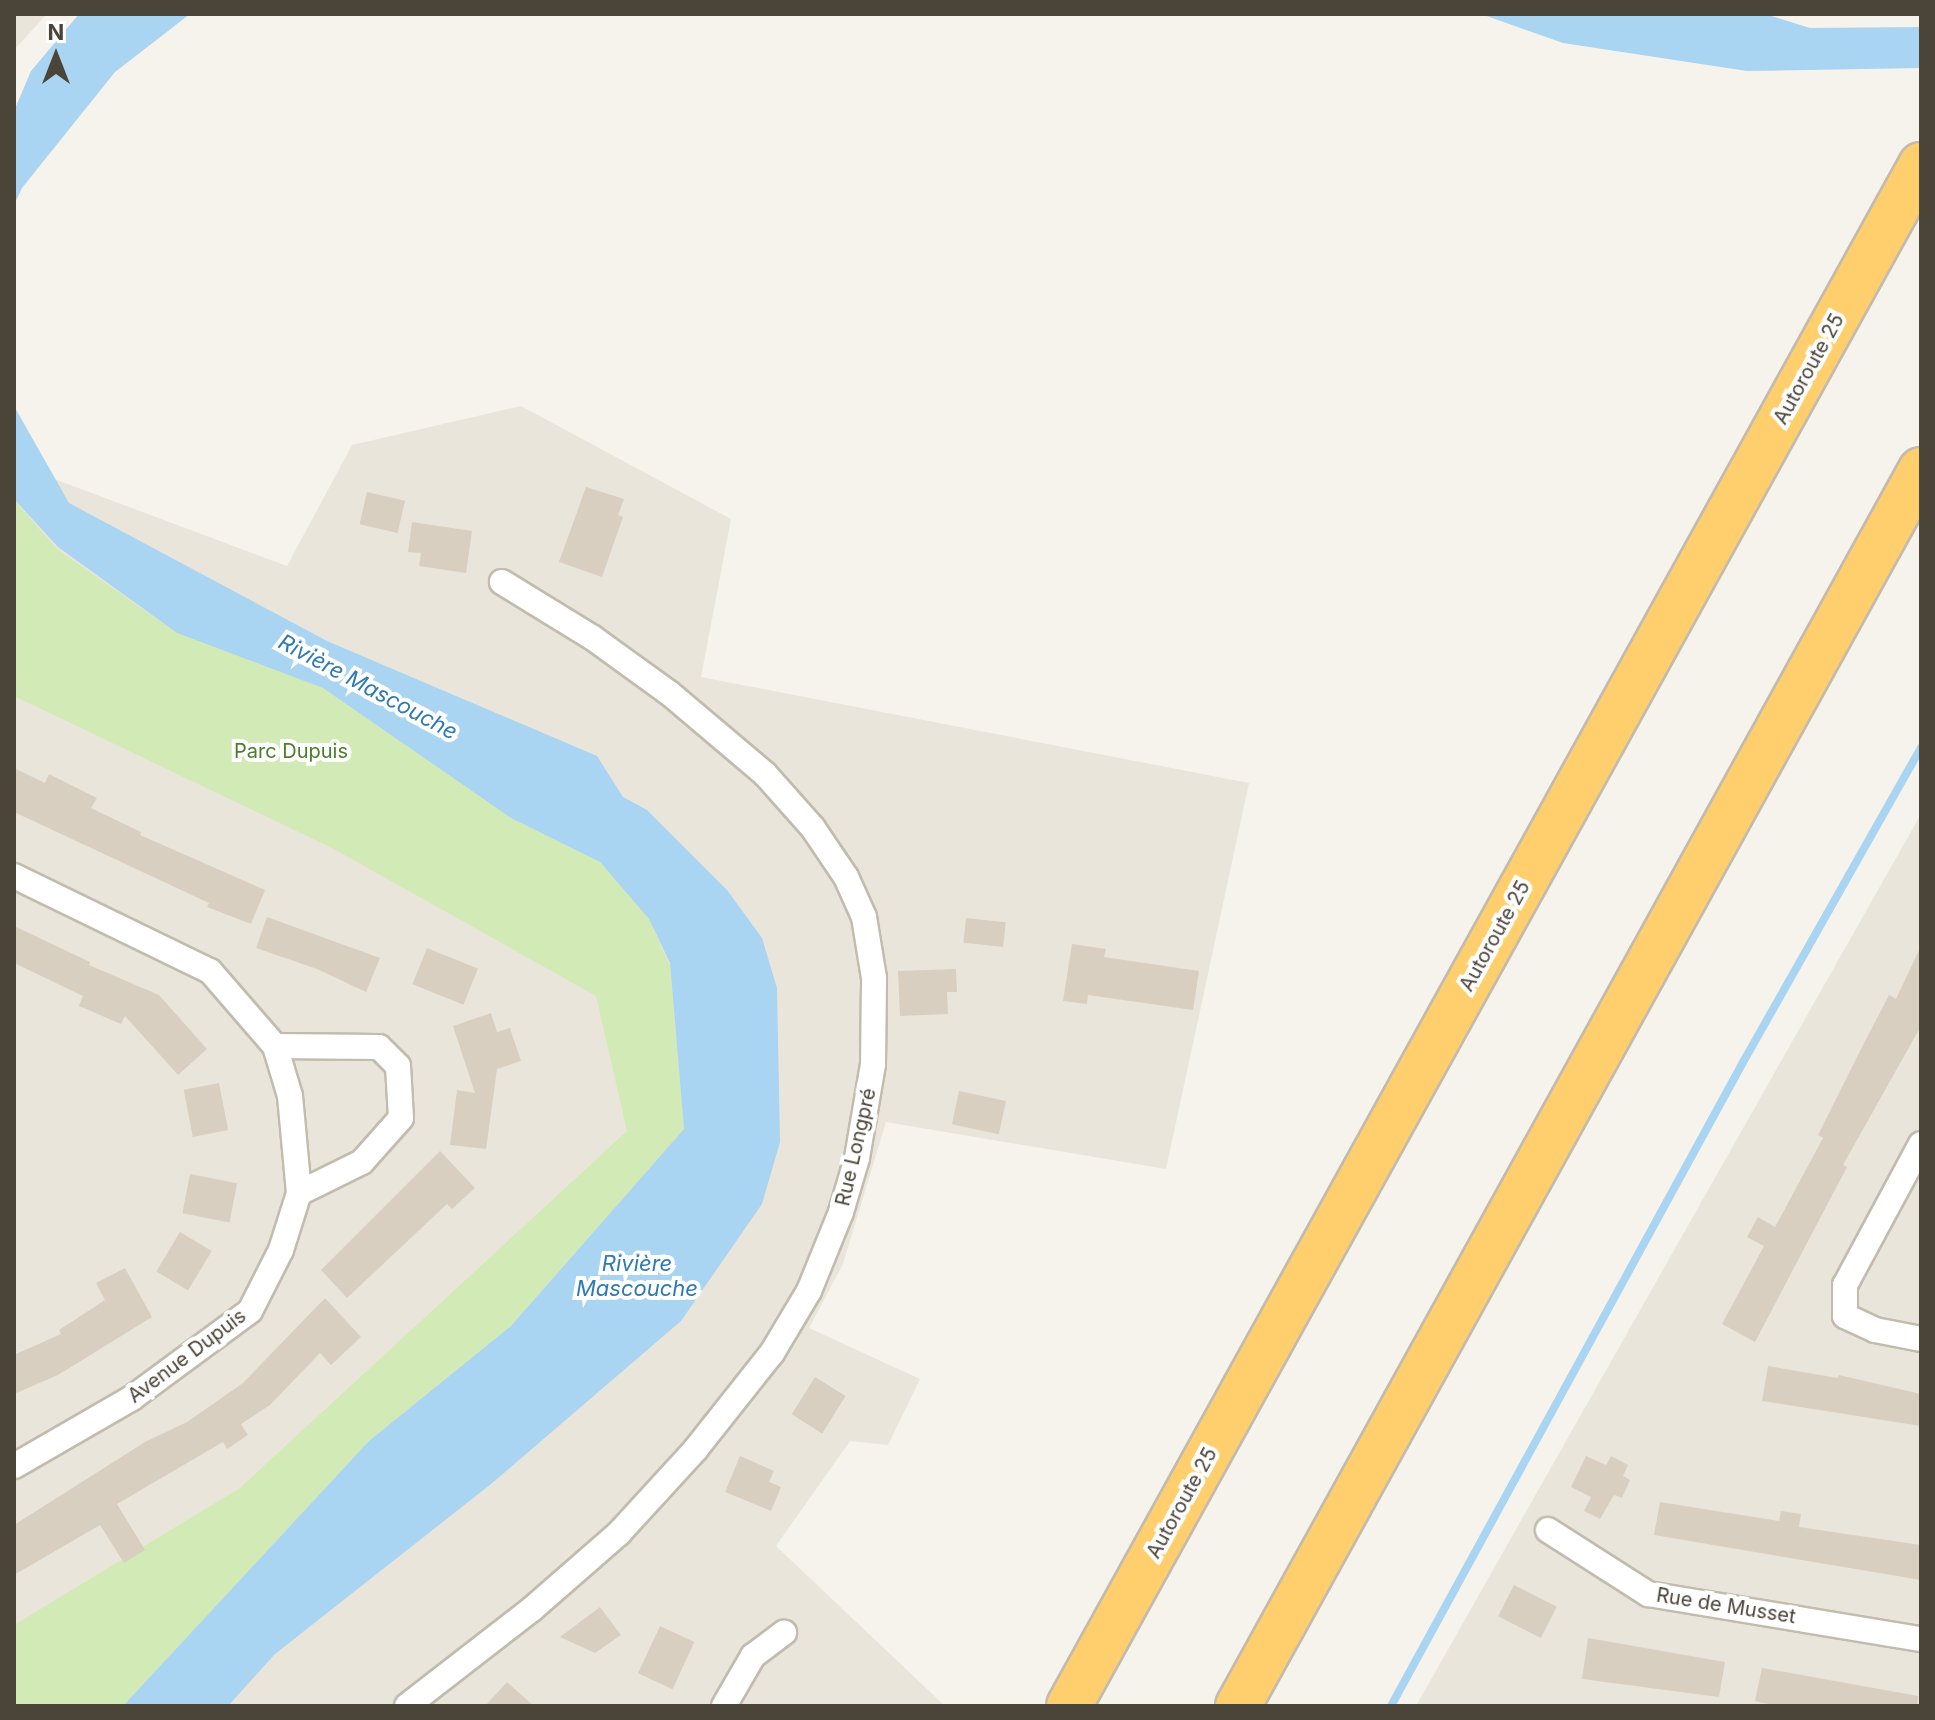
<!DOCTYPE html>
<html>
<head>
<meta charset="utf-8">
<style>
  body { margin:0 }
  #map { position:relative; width:1935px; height:1720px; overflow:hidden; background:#f6f3ec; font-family:Inter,sans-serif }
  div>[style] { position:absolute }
  .residential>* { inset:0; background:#eae5da }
  .green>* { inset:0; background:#d2eab5 }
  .water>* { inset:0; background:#a9d4f2 }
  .stream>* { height:8px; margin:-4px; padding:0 4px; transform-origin:4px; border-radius:4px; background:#a9d4f2 }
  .building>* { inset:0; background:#d8cfc1; transform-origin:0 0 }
  .roads { filter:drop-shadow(2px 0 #c2bbae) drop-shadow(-2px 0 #c2bbae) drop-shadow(0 2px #c2bbae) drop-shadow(0 -2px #c2bbae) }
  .minor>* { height:24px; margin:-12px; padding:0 12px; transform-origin:12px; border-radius:12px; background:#fff }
  .motorway>* { height:44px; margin:-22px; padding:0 22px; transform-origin:22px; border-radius:22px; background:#ffcf6e }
  span { translate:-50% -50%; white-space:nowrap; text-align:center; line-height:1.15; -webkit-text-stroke:8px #fff; paint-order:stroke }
  .street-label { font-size:20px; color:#4b4439 }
  .park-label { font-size:20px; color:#4a7f2a }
  .water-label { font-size:22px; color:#2e7ab2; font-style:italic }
  .frame { position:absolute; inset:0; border:16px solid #4b4439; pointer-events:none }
  .north { position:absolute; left:16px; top:16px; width:80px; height:80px; -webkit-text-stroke:6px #fff; paint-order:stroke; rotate:0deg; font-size:22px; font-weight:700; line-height:32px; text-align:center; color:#4b4439 }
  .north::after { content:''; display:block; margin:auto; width:28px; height:36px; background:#4b4439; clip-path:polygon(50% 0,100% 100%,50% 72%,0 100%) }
</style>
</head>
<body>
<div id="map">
  <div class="residential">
    <div style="clip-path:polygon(14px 14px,47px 14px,14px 50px)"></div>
    <div style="clip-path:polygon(521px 406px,731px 519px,701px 677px,1249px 783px,1166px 1169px,886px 1122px,843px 1264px,809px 1328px,920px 1379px,888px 1445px,850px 1441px,776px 1546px,945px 1706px,14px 1706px,14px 464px,287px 566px,352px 445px)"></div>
    <div style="clip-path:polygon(1921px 814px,1921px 1706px,1416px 1706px)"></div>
  </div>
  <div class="green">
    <div style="clip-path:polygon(14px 500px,58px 550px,177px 633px,323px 688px,511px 818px,600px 862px,649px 919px,670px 966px,684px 1129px,511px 1326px,369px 1441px,123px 1706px,14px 1706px,14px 1625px,240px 1488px,627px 1131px,596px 996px,332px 848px,14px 696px)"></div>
  </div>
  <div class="water">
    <div style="clip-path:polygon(79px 14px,190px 14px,115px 72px,22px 188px,14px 205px,14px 111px,31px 71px)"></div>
    <div style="clip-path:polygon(1481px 14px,1765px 14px,1810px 28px,1921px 27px,1921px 68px,1747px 71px,1563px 43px)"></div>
    <div style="clip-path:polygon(14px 406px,69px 503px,327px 641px,597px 756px,623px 797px,647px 810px,727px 890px,762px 938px,777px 988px,780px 1142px,762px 1204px,681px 1321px,491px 1484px,275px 1654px,228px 1706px,123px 1706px,369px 1441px,511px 1326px,684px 1129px,670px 963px,649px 919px,600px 862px,511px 818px,323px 688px,177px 633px,58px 547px,14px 499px)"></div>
  </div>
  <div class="stream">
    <div style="left:1391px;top:1706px;width:732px;rotate:-61.33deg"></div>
    <div style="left:1742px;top:1064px;width:364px;rotate:-60.5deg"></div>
  </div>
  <div class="building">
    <div style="clip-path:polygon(586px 487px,624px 499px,618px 515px,623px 517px,602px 577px,559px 562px)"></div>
    <div style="left:367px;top:492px;width:39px;height:33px;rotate:13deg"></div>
    <div style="clip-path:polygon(412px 522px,472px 531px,466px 573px,419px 566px,421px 553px,408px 552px)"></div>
    <div style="clip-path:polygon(14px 768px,45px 783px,49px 774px,97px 798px,91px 808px,141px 832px,140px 835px,265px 890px,251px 924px,207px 907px,209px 903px,14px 812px)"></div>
    <div style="clip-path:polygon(267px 917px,380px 958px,366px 992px,317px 969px,256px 948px)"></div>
    <div style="left:966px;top:918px;width:40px;height:25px;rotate:6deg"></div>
    <div style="clip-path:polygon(14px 926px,90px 962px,89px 965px,159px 995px,207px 1049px,178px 1075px,125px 1016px,121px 1024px,79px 1006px,83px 996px,14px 963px)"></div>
    <div style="clip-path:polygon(1072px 944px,1106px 949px,1104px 957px,1199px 971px,1193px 1010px,1088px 995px,1087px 1004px,1063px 1001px)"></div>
    <div style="clip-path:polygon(1921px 946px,1921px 1026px,1843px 1165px,1847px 1167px,1755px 1342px,1722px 1324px,1764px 1246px,1747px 1237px,1758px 1217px,1775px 1227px,1823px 1138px,1818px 1135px,1862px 1047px,1889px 995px,1896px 999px)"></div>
    <div style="left:427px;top:948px;width:55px;height:39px;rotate:22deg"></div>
    <div style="clip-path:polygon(956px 969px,957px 992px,947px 992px,948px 1014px,900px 1016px,898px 971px)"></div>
    <div style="clip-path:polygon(491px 1013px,497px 1032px,510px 1028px,521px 1061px,497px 1069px,486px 1149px,450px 1145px,457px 1090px,475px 1093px,453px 1026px)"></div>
    <div style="left:219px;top:1083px;width:48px;height:36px;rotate:79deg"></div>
    <div style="left:959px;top:1091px;width:48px;height:34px;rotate:12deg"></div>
    <div style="clip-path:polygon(440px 1151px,475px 1188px,452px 1209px,447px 1204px,347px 1298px,321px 1270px)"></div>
    <div style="left:190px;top:1174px;width:48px;height:40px;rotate:11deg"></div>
    <div style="left:180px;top:1232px;width:37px;height:46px;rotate:31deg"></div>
    <div style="clip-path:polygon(125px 1268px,152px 1317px,58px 1375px,14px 1394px,14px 1355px,61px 1334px,59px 1330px,105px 1300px,96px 1283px)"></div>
    <div style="clip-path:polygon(325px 1298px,361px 1337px,331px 1365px,320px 1353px,270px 1405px,241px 1424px,248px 1435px,227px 1449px,223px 1442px,117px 1504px,145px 1550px,124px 1563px,100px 1525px,14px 1575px,14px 1525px,145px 1442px,187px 1422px,243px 1383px)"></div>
    <div style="clip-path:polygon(1768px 1366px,1838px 1378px,1839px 1375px,1921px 1394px,1921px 1426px,1762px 1401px)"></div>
    <div style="left:815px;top:1377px;width:36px;height:44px;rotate:32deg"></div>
    <div style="clip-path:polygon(740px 1456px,774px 1471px,769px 1482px,781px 1487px,771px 1511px,725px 1492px)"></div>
    <div style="clip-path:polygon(1586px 1456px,1606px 1465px,1611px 1456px,1628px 1465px,1623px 1476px,1630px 1480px,1622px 1498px,1614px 1495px,1600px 1519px,1584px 1511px,1591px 1497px,1571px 1487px)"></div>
    <div style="clip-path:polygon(1660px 1502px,1779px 1521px,1781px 1511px,1801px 1514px,1799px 1527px,1921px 1545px,1921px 1580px,1654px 1535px)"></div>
    <div style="left:1514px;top:1585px;width:48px;height:35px;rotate:27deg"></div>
    <div style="clip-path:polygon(600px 1607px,621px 1635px,595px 1653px,560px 1637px)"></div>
    <div style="left:660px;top:1626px;width:38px;height:52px;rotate:25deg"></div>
    <div style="clip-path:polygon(1588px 1638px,1725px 1662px,1719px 1697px,1582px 1679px)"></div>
    <div style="clip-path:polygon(1762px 1668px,1918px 1696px,1917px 1706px,1778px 1706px,1755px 1701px)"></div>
    <div style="clip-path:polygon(507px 1682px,534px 1706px,485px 1706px)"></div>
  </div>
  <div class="roads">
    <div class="minor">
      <div style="left:14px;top:876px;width:218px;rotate:25.9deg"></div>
      <div style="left:210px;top:971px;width:99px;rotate:49.1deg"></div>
      <div style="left:275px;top:1046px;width:52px;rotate:73.3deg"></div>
      <div style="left:290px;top:1096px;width:97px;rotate:84.7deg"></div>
      <div style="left:299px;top:1193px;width:60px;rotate:107.5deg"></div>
      <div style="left:281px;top:1250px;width:68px;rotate:116.9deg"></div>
      <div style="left:250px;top:1311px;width:147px;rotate:143.6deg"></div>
      <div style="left:132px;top:1398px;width:136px;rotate:150deg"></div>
      <div style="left:275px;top:1046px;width:104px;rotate:0.6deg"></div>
      <div style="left:379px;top:1047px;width:27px;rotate:45deg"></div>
      <div style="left:398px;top:1066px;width:52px;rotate:86.7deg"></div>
      <div style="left:401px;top:1118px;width:59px;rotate:131.6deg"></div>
      <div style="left:362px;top:1162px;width:70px;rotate:153.8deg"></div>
      <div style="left:1921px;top:1144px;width:160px;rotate:118.3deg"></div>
      <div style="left:1845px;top:1285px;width:31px;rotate:90deg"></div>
      <div style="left:1845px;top:1316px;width:33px;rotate:25deg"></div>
      <div style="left:1875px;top:1330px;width:47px;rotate:11.1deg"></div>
      <div style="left:1548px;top:1530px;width:119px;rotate:32.6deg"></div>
      <div style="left:1648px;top:1594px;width:277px;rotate:9.4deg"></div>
      <div style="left:407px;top:1706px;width:158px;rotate:-37.8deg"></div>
      <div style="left:532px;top:1609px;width:116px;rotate:-41.1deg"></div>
      <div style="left:619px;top:1533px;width:113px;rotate:-47.5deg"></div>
      <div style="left:695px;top:1450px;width:124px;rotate:-51.6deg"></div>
      <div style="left:772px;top:1353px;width:72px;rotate:-59.2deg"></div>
      <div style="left:809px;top:1291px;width:85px;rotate:-67.9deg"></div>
      <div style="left:841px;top:1212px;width:56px;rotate:-73.5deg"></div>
      <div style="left:857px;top:1158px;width:95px;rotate:-80.3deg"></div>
      <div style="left:873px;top:1064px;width:86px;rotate:-89.3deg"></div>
      <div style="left:874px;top:978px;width:62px;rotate:-99.3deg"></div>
      <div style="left:864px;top:917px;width:44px;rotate:-114.2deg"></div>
      <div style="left:846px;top:877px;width:59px;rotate:-124deg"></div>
      <div style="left:813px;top:828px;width:72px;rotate:-131.6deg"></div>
      <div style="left:765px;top:774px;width:126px;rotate:-139.8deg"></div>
      <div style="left:669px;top:693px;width:94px;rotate:-144.1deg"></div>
      <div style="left:593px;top:638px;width:107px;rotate:-148.4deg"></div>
      <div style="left:724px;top:1706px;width:58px;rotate:-59.9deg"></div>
      <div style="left:753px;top:1656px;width:39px;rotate:-37deg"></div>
    </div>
    <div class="motorway">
      <div style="left:1069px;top:1706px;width:1761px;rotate:-61.06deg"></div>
      <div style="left:1238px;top:1706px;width:1412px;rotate:-61.08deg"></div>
    </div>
  </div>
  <div class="street-label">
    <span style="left:1809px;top:369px;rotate:-61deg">Autoroute 25</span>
    <span style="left:1495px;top:936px;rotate:-61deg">Autoroute 25</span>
    <span style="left:856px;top:1147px;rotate:-77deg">Rue Longpré</span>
    <span style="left:187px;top:1356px;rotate:-37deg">Avenue Dupuis</span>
    <span style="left:1182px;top:1503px;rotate:-61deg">Autoroute 25</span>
    <span style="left:1726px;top:1606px;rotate:9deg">Rue de Musset</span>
  </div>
  <div class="park-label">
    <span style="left:291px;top:751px">Parc Dupuis</span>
  </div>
  <div class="water-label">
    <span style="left:368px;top:687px;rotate:28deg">Rivière Mascouche</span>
    <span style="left:637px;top:1276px">Rivière<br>Mascouche</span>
  </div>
  <div class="frame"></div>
  <div class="north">N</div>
</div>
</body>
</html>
